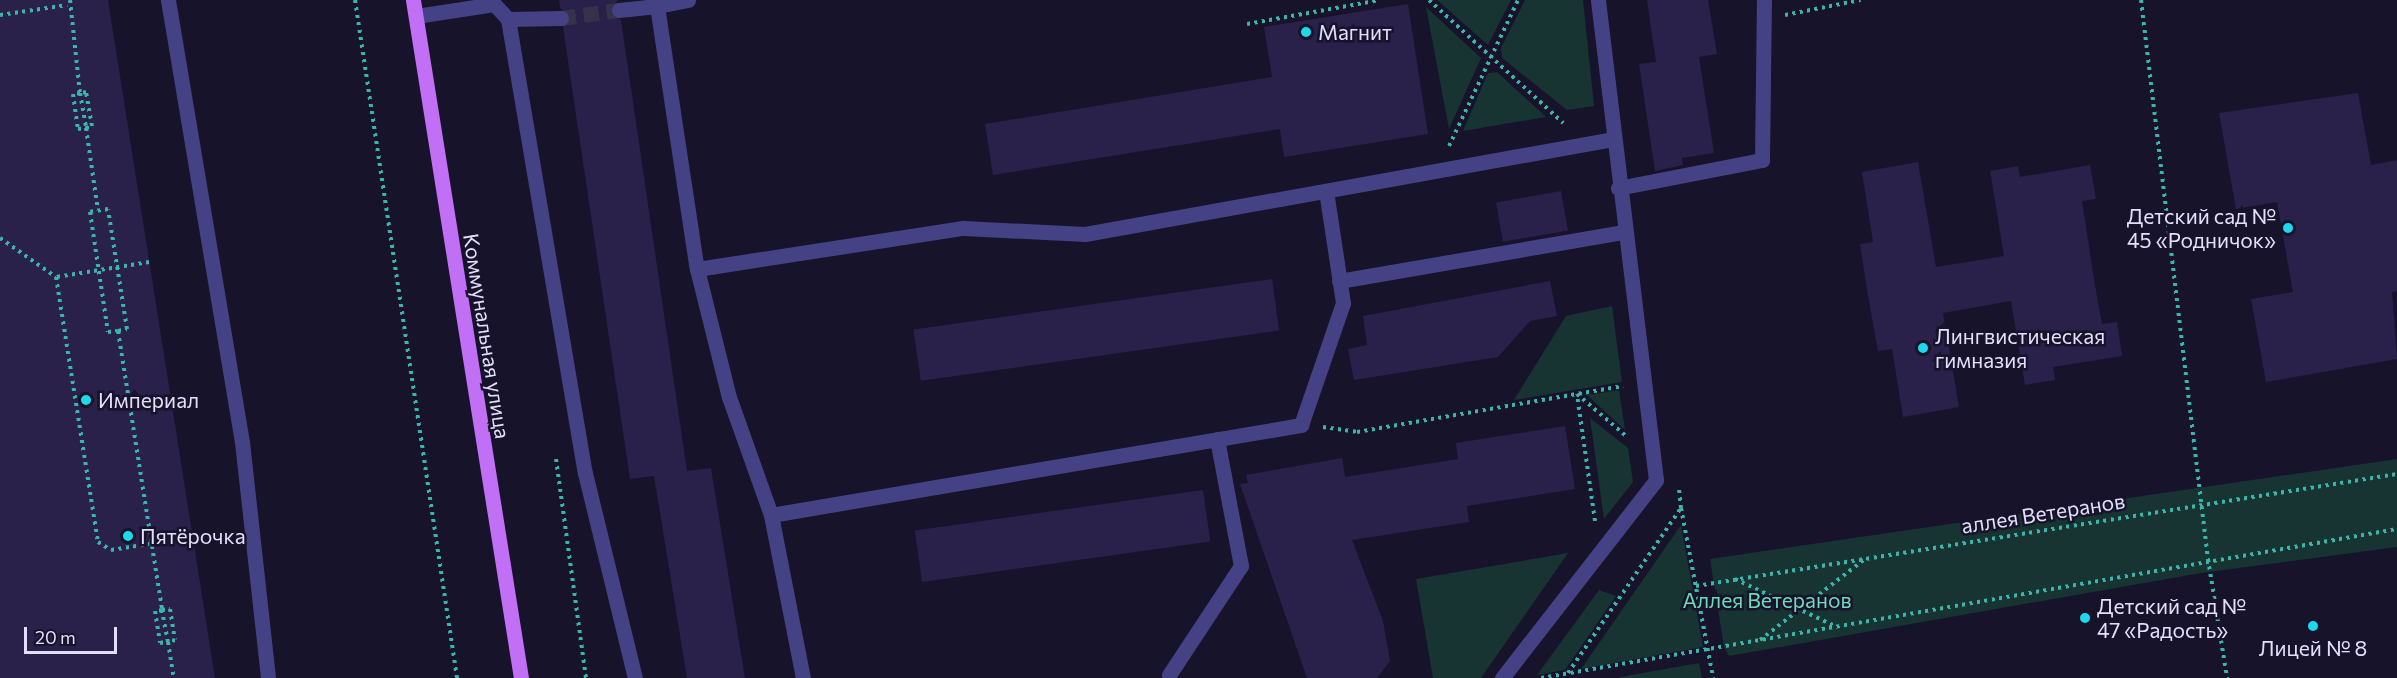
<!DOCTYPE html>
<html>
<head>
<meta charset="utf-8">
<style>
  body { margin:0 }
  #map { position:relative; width:2397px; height:678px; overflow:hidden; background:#17132a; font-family:Commissioner,sans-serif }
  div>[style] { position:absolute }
  .green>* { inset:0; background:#173433 }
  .building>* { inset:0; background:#29214a; transform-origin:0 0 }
  .minor-tunnel>* { height:15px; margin-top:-7.5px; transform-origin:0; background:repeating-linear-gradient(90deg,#35324a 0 15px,transparent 0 23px) }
  .path>* { height:4px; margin-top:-2px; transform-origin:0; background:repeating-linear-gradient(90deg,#3bb5ac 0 3px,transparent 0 7.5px) }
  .minor>* { height:15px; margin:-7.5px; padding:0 7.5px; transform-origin:7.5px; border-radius:7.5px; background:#444285 }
  .major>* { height:15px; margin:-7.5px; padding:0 7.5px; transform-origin:7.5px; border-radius:7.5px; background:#c16ff4 }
  .dots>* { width:16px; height:16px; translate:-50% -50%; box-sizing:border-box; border:3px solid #17132a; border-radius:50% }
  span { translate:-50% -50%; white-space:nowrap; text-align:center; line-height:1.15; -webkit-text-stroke:5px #17132a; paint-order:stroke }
  .poi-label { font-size:21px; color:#e2dffd }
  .left { translate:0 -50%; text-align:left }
  .right { translate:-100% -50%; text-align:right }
  .street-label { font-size:21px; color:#e2dffd }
  .park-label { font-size:21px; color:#6fd9bd }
  .scale { position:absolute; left:24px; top:627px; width:93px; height:27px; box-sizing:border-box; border:3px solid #e2dffd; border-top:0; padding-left:8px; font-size:18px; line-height:21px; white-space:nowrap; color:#e2dffd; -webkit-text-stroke:4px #17132a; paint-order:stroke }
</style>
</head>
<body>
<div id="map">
  <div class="green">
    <div style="clip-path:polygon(1437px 0,1511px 0,1488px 45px)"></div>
    <div style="clip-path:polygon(1525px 0,1583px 0,1594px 106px,1567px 110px,1502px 58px,1501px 48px)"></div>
    <div style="clip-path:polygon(1426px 7px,1481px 58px,1449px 129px)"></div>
    <div style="clip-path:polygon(1497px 72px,1546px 117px,1463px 131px,1488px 73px)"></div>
    <div style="clip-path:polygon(1612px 306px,1622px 382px,1514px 400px,1566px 316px)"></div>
    <div style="clip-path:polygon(1619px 390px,1625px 430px,1587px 395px)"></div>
    <div style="clip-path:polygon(1590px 418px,1628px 448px,1633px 482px,1604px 519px)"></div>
    <div style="clip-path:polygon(2397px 459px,2397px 547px,2201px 573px,1729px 656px,1724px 647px,1710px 559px)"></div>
    <div style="clip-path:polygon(1681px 525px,1703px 647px,1581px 669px)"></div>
    <div style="clip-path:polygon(1568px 553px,1481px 678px,1433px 678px,1416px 579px)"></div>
    <div style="clip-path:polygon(1599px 590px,1616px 596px,1565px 670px,1537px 675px)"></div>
    <div style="clip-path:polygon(1699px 663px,1702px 678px,1620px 678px,1620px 677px)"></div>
  </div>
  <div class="building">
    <div style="clip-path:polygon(0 0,108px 0,215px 678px,0 678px)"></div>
    <div style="clip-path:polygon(559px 0,618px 0,609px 12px,621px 20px,687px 471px,711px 468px,745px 678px,687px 678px,654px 476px,630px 479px,563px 27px,571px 17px,560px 8px)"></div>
    <div style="clip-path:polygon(1647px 0,1708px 0,1717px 54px,1699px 57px,1714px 153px,1682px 158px,1683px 165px,1655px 171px,1639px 64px,1656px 62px)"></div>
    <div style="clip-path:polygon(1408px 4px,1428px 134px,1284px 157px,1280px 129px,993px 175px,985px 124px,1272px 77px,1264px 27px)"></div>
    <div style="clip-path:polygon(2358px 93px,2371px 165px,2397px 160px,2397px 291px,2392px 292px,2397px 359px,2266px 382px,2251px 299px,2293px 292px,2277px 202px,2236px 209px,2219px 113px)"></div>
    <div style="clip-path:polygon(1918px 162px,1936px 267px,2004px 256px,1990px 171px,2018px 166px,2020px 177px,2090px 165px,2096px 199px,2082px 201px,2095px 285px,2102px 324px,2117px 322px,2122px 356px,2053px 367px,2055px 380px,2025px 385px,2011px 301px,1943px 313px,1959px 407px,1903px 417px,1892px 349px,1878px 351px,1867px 290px,1860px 244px,1873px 242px,1862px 172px)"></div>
    <div style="left:1561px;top:191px;width:40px;height:66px;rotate:80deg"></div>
    <div style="left:1272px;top:279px;width:52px;height:362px;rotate:82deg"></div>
    <div style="clip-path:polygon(1550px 281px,1557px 316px,1530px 321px,1498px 357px,1354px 380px,1348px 349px,1367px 345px,1363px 316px)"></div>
    <div style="clip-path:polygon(1565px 426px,1575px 489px,1467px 506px,1469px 522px,1352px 540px,1383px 621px,1390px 661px,1377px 678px,1307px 678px,1240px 484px,1248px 483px,1246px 475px,1342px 458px,1345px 477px,1458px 459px,1456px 443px)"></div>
    <div style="left:1203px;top:490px;width:52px;height:291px;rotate:82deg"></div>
  </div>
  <div class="minor-tunnel">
    <div style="left:561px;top:18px;width:59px;rotate:-7.9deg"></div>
  </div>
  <div class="path">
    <div style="left:70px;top:0;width:94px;rotate:83.9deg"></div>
    <div style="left:80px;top:93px;width:7px;rotate:172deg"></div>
    <div style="left:73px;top:94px;width:35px;rotate:82deg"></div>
    <div style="left:78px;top:129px;width:8px;rotate:-7deg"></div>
    <div style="left:86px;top:128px;width:6px;rotate:-18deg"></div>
    <div style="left:92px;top:126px;width:35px;rotate:-100deg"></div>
    <div style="left:86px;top:92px;width:6px;rotate:171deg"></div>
    <div style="left:80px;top:93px;width:36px;rotate:80deg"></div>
    <div style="left:86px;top:128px;width:83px;rotate:81.7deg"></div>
    <div style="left:355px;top:0;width:686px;rotate:81.44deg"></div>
    <div style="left:1429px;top:0;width:182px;rotate:42.5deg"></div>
    <div style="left:2141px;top:0;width:563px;rotate:83.17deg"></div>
    <div style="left:2208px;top:559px;width:121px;rotate:80.9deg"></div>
    <div style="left:0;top:15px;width:68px;rotate:-8.5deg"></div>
    <div style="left:1785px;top:15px;width:77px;rotate:-11.2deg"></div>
    <div style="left:1247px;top:24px;width:135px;rotate:-10.2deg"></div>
    <div style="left:1449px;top:146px;width:161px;rotate:-64.7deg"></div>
    <div style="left:0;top:238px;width:68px;rotate:34.9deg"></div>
    <div style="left:149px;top:262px;width:94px;rotate:170.8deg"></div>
    <div style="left:56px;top:277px;width:268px;rotate:81deg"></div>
    <div style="left:98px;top:542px;width:15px;rotate:32deg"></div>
    <div style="left:111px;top:550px;width:83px;rotate:-9deg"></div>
    <div style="left:118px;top:331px;width:9px;rotate:-13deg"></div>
    <div style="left:127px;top:329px;width:121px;rotate:-99deg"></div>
    <div style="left:108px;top:209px;width:18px;rotate:171deg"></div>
    <div style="left:90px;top:212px;width:121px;rotate:81.5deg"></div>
    <div style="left:108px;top:332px;width:10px;rotate:-6deg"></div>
    <div style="left:118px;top:331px;width:282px;rotate:81deg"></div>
    <div style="left:162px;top:610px;width:7px;rotate:172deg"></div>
    <div style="left:155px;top:611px;width:32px;rotate:81deg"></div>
    <div style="left:160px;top:643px;width:8px;rotate:-7deg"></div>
    <div style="left:168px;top:642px;width:36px;rotate:81deg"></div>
    <div style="left:1323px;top:427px;width:34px;rotate:8deg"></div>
    <div style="left:1357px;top:432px;width:270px;rotate:-9.8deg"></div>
    <div style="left:556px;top:459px;width:221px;rotate:82.2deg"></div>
    <div style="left:1681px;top:508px;width:173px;rotate:79.3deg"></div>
    <div style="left:1595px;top:521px;width:128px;rotate:-98.1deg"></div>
    <div style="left:1577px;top:394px;width:65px;rotate:40.6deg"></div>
    <div style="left:1735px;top:579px;width:113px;rotate:25.2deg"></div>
    <div style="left:1696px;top:586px;width:710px;rotate:-9.08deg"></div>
    <div style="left:170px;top:609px;width:31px;rotate:81deg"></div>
    <div style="left:175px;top:640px;width:7px;rotate:164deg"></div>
    <div style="left:168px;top:642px;width:33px;rotate:-101deg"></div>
    <div style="left:162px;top:610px;width:8px;rotate:-7deg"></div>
    <div style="left:1760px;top:640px;width:134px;rotate:-37.7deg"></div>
    <div style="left:1568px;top:673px;width:200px;rotate:-55.6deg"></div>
    <div style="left:1681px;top:508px;width:20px;rotate:-96deg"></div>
    <div style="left:1541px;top:678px;width:869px;rotate:-9.87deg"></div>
  </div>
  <div class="minor">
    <div style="left:168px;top:0;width:448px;rotate:80.5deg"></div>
    <div style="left:242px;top:442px;width:237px;rotate:83.7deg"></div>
    <div style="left:688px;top:0;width:32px;rotate:169deg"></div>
    <div style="left:657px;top:6px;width:266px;rotate:81.4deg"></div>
    <div style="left:697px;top:269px;width:132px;rotate:76deg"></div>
    <div style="left:729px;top:397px;width:125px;rotate:70.4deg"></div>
    <div style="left:771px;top:515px;width:166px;rotate:78.9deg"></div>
    <div style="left:619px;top:10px;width:38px;rotate:-6deg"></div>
    <div style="left:416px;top:16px;width:79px;rotate:-8.7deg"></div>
    <div style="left:494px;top:4px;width:21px;rotate:47deg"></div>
    <div style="left:508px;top:19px;width:53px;rotate:-1.1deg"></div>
    <div style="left:508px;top:19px;width:460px;rotate:80.4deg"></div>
    <div style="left:585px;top:473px;width:211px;rotate:76.3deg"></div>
    <div style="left:1618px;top:188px;width:147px;rotate:-11deg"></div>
    <div style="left:1762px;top:160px;width:160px;rotate:-89.3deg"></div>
    <div style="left:697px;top:269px;width:269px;rotate:-8.8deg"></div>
    <div style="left:963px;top:228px;width:122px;rotate:2.8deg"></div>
    <div style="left:1085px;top:234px;width:536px;rotate:-10.2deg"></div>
    <div style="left:1339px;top:281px;width:289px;rotate:-9.8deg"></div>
    <div style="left:771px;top:515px;width:538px;rotate:-9.64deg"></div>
    <div style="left:1301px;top:425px;width:129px;rotate:-71deg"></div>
    <div style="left:1343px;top:303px;width:113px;rotate:-98.6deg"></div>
    <div style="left:1169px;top:675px;width:131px;rotate:-56.6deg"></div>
    <div style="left:1241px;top:566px;width:129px;rotate:-100.7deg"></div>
    <div style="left:1502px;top:678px;width:251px;rotate:-52.1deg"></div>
    <div style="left:1656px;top:480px;width:483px;rotate:-96.9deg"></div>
  </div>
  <div class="major">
    <div style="left:413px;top:0;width:687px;rotate:80.95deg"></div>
  </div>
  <div class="dots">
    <div style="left:1306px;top:32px;background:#1bdaed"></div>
    <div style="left:2288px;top:228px;background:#1bdaed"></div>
    <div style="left:1923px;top:348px;background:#1bdaed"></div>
    <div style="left:86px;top:400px;background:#1bdaed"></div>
    <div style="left:128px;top:536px;background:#1bdaed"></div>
    <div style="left:2085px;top:618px;background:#1bdaed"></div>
    <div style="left:2313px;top:626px;background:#1bdaed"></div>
  </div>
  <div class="poi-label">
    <span class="left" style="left:1318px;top:32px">Магнит</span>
    <span class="right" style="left:2276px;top:228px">Детский сад №<br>45 «Родничок»</span>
    <span class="left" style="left:1935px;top:348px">Лингвистическая<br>гимназия</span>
    <span class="left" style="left:98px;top:400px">Империал</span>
    <span class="left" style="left:140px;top:536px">Пятёрочка</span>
    <span class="left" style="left:2097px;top:618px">Детский сад №<br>47 «Радость»</span>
    <span style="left:2313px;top:648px">Лицей № 8</span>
  </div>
  <div class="street-label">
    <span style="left:487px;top:336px;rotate:81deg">Коммунальная улица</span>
    <span style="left:2043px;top:513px;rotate:-9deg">аллея Ветеранов</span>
  </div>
  <div class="park-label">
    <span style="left:1767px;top:600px">Аллея Ветеранов</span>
  </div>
  <div class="scale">20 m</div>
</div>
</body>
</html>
